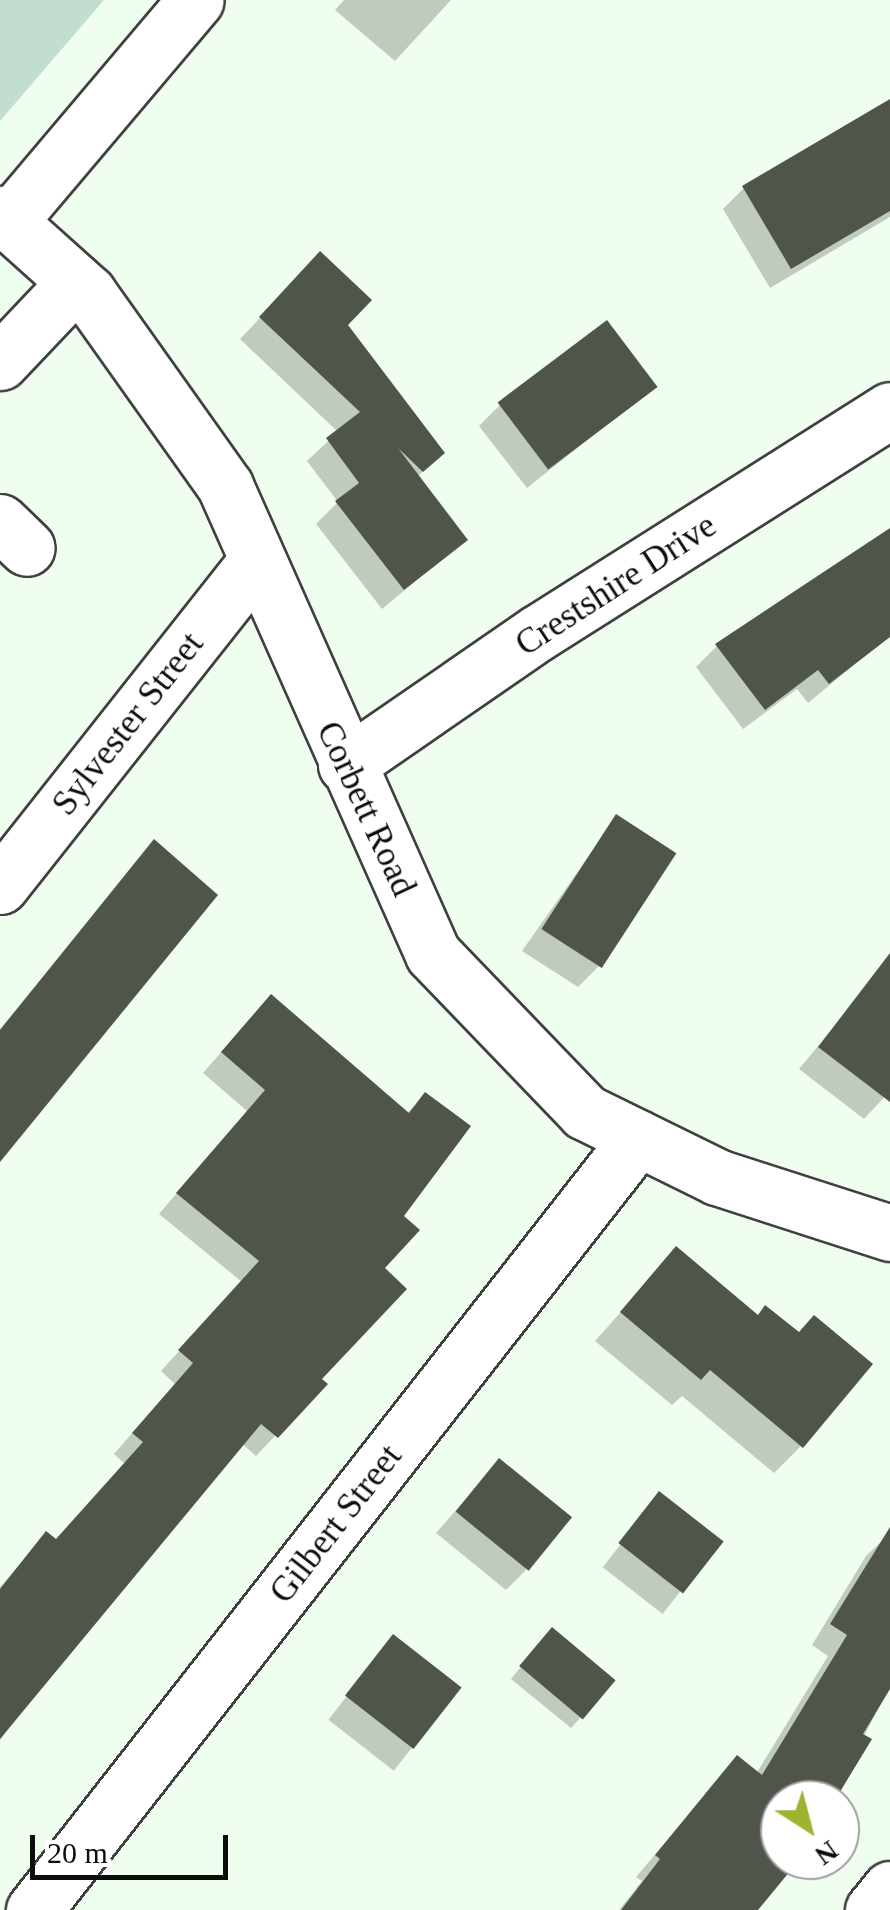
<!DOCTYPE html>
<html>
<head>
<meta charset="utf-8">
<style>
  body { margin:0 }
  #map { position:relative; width:890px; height:1910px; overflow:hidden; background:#effeef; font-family:"Times New Roman",serif }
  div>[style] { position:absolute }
  .cemetery>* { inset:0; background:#c1ded0 }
  .shadow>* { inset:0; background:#0003; transform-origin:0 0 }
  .building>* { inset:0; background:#4f554a; transform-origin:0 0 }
  .roads { filter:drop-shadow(2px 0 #404040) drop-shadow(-2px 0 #404040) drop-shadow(0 2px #404040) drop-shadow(0 -2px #404040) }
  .minor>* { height:55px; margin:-27.5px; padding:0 27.5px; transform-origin:27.5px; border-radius:27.5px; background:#fff }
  span { translate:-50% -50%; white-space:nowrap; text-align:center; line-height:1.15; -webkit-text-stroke:10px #fff; paint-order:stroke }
  .street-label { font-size:35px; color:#0d0d0d }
  .north { position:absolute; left:760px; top:1780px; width:100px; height:100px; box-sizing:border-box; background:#fff; border:2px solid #9e9e9e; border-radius:50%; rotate:144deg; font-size:28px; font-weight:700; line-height:40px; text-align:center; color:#0d0d0d }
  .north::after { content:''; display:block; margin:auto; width:35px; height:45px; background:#a0b330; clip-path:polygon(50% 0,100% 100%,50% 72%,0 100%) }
  .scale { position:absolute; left:30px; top:1835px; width:198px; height:45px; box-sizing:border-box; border:5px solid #0d0d0d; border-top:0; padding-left:12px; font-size:30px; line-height:35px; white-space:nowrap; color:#0d0d0d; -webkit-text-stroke:8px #fff; paint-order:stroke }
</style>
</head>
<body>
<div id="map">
  <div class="cemetery">
    <div style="clip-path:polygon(0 0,104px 0,0 121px)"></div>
  </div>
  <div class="shadow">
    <div style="clip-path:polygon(344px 0,451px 0,395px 61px,335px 10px)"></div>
    <div style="clip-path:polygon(890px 120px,890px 217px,770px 288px,723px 209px,744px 188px)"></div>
    <div style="clip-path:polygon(300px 276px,442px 453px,417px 477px,465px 540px,382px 609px,316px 524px,338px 502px,307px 461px,338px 432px,240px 339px)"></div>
    <div style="clip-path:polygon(654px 387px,527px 488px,479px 426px,500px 405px)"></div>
    <div style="clip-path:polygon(890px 533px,890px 635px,808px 703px,797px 689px,743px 729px,696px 667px,717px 646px)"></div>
    <div style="clip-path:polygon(616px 817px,599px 966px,578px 987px,522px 951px)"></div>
    <div style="clip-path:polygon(154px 842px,0 1156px,0 1029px)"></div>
    <div style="clip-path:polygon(867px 987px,890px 1005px,890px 1091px,864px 1119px,799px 1069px)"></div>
    <div style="clip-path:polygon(252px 1017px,406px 1114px,425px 1095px,401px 1216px,382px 1268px,318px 1379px,324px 1384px,256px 1456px,241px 1443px,140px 1559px,0 1740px,0 1587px,46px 1534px,55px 1541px,125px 1464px,114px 1454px,175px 1384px,161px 1371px,242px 1282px,159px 1214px,247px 1111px,203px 1073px)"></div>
    <div style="clip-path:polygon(676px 1250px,757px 1317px,801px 1446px,774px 1473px,682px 1396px,672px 1405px,595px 1341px)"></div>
    <div style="clip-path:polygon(499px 1461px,526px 1570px,506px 1590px,436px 1533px)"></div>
    <div style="left:660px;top:1494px;width:76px;height:93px;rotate:38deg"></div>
    <div style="clip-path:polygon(887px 1536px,890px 1685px,832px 1800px,780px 1800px,780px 1860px,796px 1860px,755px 1910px,619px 1910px,642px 1881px,636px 1877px,737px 1758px,756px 1774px,828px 1656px,812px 1645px,866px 1556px)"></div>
    <div style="left:393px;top:1637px;width:83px;height:105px;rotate:38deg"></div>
    <div style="clip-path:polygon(542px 1641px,581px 1717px,571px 1728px,511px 1679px)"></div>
  </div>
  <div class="building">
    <div style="clip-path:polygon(890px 99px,890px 211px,791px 269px,742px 186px)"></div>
    <div style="clip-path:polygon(320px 251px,372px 300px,348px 325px,445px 453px,423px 472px,398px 448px,468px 540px,404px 590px,335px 501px,359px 483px,326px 438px,360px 412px,259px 317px)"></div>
    <div style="left:607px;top:320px;width:84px;height:137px;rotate:53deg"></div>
    <div style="clip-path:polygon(890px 528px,890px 637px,829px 684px,818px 670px,765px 710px,715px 644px)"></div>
    <div style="left:616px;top:814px;width:72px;height:137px;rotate:33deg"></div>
    <div style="clip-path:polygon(154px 839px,218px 895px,0 1162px,0 1030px)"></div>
    <div style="clip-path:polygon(890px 953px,890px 1102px,818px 1047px)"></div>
    <div style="clip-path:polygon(271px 994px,409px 1113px,425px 1092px,471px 1126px,404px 1216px,420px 1230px,385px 1268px,407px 1289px,322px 1379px,328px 1384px,278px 1438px,261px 1424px,0 1739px,0 1589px,46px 1531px,56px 1539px,143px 1442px,132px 1433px,193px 1363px,178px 1350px,259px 1261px,176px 1193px,265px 1090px,221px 1052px)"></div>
    <div style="clip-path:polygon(676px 1246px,758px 1315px,765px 1305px,799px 1332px,814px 1315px,873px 1364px,803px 1448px,710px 1370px,701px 1380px,620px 1312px)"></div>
    <div style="left:499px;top:1458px;width:94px;height:69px;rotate:39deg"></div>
    <div style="left:659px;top:1491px;width:82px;height:66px;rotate:38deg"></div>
    <div style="clip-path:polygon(890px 1527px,890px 1689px,863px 1734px,872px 1739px,835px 1800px,780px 1800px,780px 1860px,798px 1860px,795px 1865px,758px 1910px,621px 1910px,660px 1859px,655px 1855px,737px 1755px,762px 1775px,847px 1635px,830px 1624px)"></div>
    <div style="left:552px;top:1627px;width:83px;height:51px;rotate:40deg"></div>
    <div style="left:393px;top:1634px;width:87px;height:78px;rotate:38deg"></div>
  </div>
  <div class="roads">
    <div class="minor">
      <div style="left:0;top:214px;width:118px;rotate:41.9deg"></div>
      <div style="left:88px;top:293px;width:237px;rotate:54.6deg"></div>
      <div style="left:225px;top:486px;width:512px;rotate:66.04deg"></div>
      <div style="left:433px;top:954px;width:219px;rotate:46.1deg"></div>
      <div style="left:585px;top:1112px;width:147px;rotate:26.2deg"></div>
      <div style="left:717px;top:1177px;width:182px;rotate:17.9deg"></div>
      <div style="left:9px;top:221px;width:289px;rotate:-49.8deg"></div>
      <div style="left:0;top:362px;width:110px;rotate:-46.5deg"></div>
      <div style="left:0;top:522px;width:37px;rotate:44deg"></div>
      <div style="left:346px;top:765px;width:234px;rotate:-34.6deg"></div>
      <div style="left:539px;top:632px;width:415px;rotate:-32.3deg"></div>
      <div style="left:0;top:886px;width:413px;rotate:-51.7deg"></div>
      <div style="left:34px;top:1910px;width:980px;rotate:-51.96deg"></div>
      <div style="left:873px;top:1910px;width:27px;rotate:-51deg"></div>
    </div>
  </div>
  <div class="street-label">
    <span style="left:616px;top:585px;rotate:-33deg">Crestshire Drive</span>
    <span style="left:128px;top:724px;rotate:-52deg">Sylvester Street</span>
    <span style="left:366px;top:809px;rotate:65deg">Corbett Road</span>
    <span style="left:336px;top:1524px;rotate:-52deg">Gilbert Street</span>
  </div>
  <div class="north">N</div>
  <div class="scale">20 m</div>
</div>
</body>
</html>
